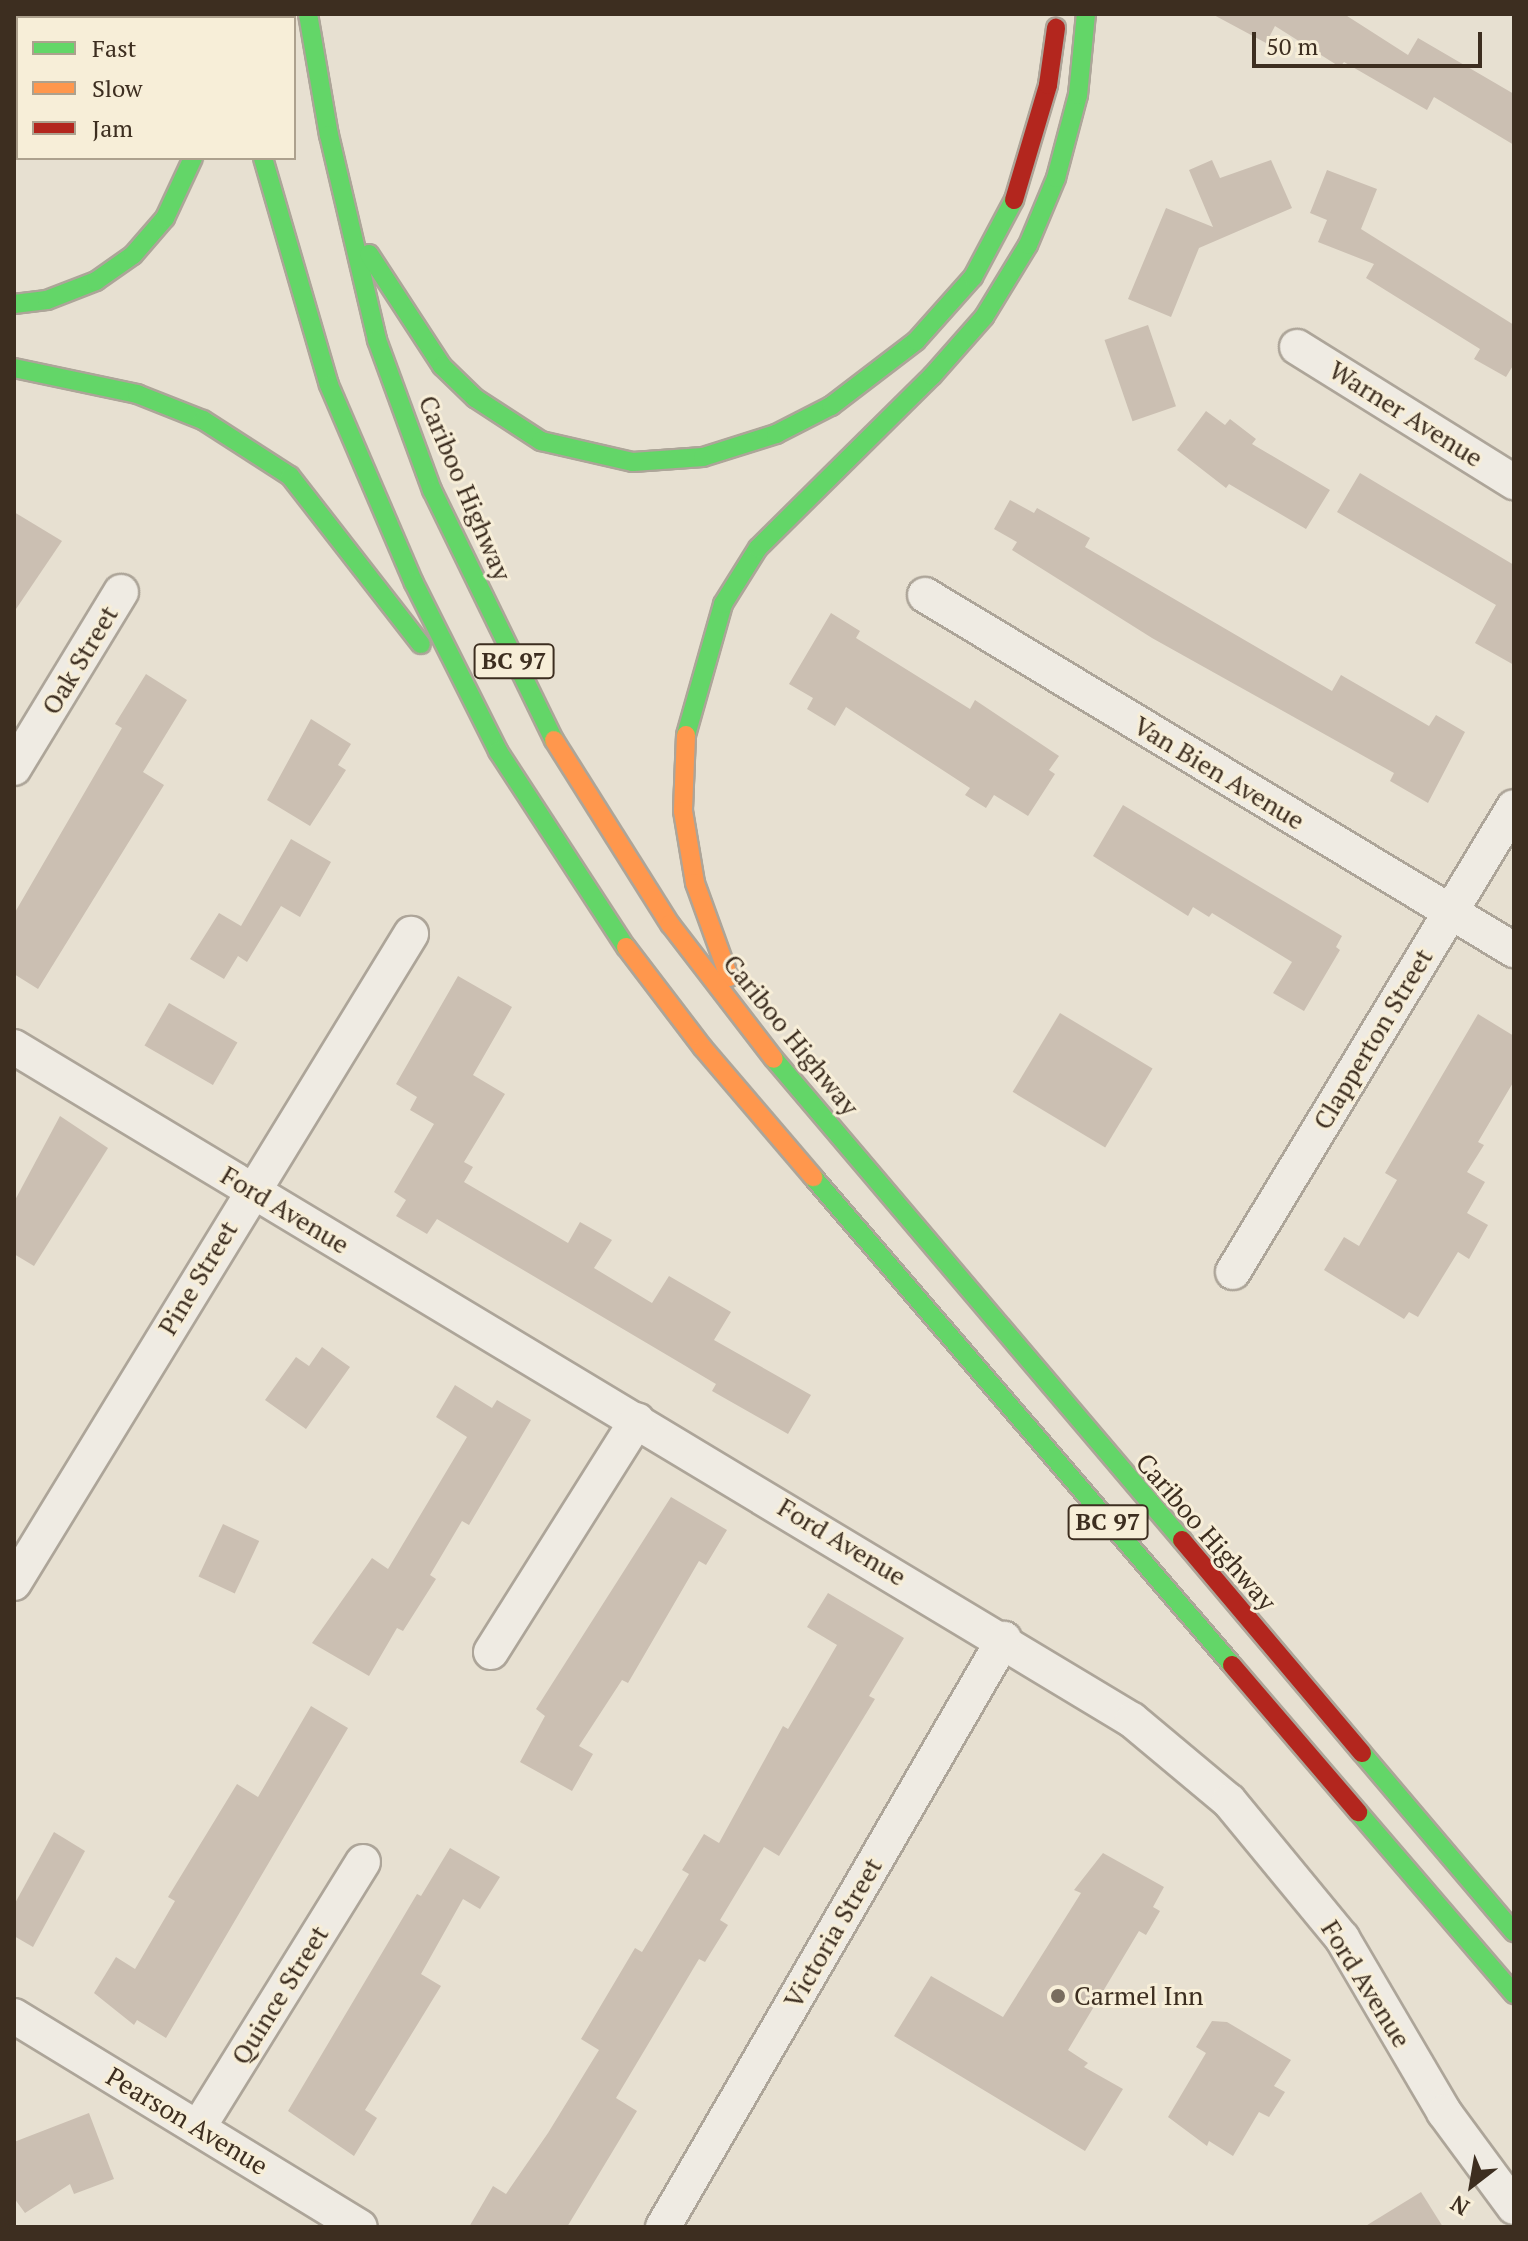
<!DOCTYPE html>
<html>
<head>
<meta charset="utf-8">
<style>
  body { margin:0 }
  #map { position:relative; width:1528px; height:2241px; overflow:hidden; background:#e7e0d1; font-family:"PT Serif",serif }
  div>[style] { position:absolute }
  .building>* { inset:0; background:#cbbfb2; transform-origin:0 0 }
  .roads { filter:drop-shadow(2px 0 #ada599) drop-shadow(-2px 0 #ada599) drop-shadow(0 2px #ada599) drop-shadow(0 -2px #ada599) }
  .street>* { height:34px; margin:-17px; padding:0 17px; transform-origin:17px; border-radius:17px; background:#efebe3 }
  .fast>* { height:18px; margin:-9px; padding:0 9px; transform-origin:9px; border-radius:9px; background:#63d668 }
  .slow>* { height:18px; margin:-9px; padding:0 9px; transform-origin:9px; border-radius:9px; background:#ff974d }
  .jam>* { height:18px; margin:-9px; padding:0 9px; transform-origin:9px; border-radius:9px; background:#b3261e }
  .dots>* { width:22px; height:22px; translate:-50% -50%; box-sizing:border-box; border:4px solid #f7eed8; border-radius:50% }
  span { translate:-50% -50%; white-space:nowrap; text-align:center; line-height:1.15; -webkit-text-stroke:6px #f7eed8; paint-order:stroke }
  .shield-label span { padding:2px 6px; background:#f7eed8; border:2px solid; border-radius:6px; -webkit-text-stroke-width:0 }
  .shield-label { font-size:24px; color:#3d2e20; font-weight:700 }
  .street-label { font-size:26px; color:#3d2e20 }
  .poi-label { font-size:26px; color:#3d2e20 }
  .left { translate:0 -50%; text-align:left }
  .frame { position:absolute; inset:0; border:16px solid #3d2e20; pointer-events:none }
  .legend { position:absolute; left:16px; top:16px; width:280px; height:144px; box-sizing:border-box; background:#f7eed8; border:2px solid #ada18e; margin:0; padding:10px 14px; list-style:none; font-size:24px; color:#3d2e20 }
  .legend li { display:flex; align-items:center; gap:16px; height:40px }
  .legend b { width:40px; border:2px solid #ada18e }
  .north { position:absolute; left:1432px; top:2145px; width:80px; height:80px; -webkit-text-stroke:6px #f7eed8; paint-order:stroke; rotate:211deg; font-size:22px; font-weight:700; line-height:32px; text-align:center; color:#3d2e20 }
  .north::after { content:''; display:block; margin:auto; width:28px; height:36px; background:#3d2e20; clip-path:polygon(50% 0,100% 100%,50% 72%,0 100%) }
  .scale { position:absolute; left:1252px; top:32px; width:230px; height:36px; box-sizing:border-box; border:4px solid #3d2e20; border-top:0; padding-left:10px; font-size:24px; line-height:28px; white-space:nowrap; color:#3d2e20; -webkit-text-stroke:6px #f7eed8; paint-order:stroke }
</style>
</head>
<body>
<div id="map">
  <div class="building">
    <div style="clip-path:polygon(1212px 14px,1344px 14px,1408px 55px,1418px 38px,1514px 94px,1514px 145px,1434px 97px,1427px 110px,1344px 62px,1340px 67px,1275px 26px,1266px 43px)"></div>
    <div style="clip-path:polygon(1212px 160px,1220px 178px,1271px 160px,1292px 208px,1199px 248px,1171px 317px,1128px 299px,1166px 208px,1213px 227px,1189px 170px)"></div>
    <div style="clip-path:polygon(1327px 170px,1377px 189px,1361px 229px,1514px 325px,1514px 364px,1506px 377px,1474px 359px,1480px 349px,1366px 278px,1374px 264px,1318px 242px,1327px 220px,1310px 213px)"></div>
    <div style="left:1148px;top:325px;width:86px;height:46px;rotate:71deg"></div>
    <div style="clip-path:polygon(1206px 411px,1225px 425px,1230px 419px,1256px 439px,1252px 444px,1330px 490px,1306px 529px,1229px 484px,1226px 488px,1177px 450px)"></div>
    <div style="clip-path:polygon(1360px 473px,1514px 565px,1514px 665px,1475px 643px,1496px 605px,1337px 512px)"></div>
    <div style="clip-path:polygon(1010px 500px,1034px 513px,1037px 508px,1090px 538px,1085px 547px,1332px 691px,1341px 675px,1429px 726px,1436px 715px,1465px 732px,1428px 803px,1390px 781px,1394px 773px,1152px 638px,1012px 550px,1017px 542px,994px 529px)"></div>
    <div style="clip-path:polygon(14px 512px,62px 541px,14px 612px)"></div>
    <div style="clip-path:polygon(831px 613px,860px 631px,856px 638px,970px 709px,975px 700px,1059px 756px,1049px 770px,1055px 774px,1028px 816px,994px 795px,986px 808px,965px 795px,970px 788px,846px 707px,835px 726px,807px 709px,813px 698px,789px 684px)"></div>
    <div style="clip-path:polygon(146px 674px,187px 700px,143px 772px,164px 785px,38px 989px,14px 974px,14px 914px,122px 728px,115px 724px)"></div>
    <div style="clip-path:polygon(311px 719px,351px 744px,338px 765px,346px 770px,310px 826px,267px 800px)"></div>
    <div style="clip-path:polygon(1123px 805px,1342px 936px,1336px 947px,1340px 950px,1304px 1011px,1273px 993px,1292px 962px,1212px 913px,1209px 917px,1193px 907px,1188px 916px,1093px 856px)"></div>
    <div style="clip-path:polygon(291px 839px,331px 862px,300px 917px,281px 906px,247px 962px,238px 956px,224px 979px,190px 959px,219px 913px,241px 926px)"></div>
    <div style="clip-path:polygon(458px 976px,512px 1007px,473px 1075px,505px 1094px,464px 1162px,473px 1167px,464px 1182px,568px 1243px,580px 1222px,612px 1240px,594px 1268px,652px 1303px,669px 1276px,731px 1312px,714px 1340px,811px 1395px,788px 1434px,712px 1391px,716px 1384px,437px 1219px,427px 1234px,396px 1216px,406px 1200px,394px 1192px,434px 1124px,410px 1110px,417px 1097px,396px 1084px)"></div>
    <div style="left:169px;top:1003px;width:79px;height:49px;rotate:30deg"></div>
    <div style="left:1060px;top:1013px;width:108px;height:92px;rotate:31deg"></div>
    <div style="clip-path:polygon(1478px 1014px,1514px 1036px,1514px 1081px,1478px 1142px,1484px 1145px,1467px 1172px,1485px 1182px,1467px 1213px,1488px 1225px,1469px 1259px,1458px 1252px,1418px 1317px,1409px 1312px,1404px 1319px,1324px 1270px,1344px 1237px,1359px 1246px,1397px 1180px,1385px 1173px)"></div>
    <div style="clip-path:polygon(60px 1116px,108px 1148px,34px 1266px,14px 1254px,14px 1202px)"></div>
    <div style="clip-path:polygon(322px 1347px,350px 1367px,306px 1429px,265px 1400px,296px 1357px,309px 1366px)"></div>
    <div style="clip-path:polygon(455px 1385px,492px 1408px,497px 1400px,531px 1420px,469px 1525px,462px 1521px,430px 1575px,436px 1579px,403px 1631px,397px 1628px,369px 1676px,312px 1643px,372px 1558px,388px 1569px,467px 1437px,436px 1417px)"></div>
    <div style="clip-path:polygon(671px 1497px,727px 1530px,706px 1565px,699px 1561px,628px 1683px,622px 1680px,579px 1746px,593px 1754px,572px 1791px,520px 1762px,545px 1716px,536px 1709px)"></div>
    <div style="left:223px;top:1524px;width:40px;height:58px;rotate:25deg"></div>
    <div style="clip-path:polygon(828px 1593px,904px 1638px,869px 1696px,875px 1699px,779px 1856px,764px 1847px,720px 1920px,728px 1925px,705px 1962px,699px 1959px,616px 2098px,637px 2111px,567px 2227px,469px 2227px,493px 2186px,506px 2194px,548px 2133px,599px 2050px,581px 2039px,635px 1948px,642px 1952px,689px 1874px,682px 1870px,704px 1834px,719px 1843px,783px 1726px,788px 1729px,837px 1645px,807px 1627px)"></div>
    <div style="clip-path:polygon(311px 1706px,348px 1728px,166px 2038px,137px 2020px,134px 2025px,94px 1993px,116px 1957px,135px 1969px,175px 1901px,168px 1897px,237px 1784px,258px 1797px)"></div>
    <div style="clip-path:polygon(54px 1832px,85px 1851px,33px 1947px,14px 1936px,14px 1905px)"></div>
    <div style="clip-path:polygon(450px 1848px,500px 1877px,480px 1909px,463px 1899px,421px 1974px,441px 1986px,365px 2110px,377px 2118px,354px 2156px,288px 2111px,417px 1894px,421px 1896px)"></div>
    <div style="clip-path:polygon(1103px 1853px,1164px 1887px,1153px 1907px,1160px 1911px,1146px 1935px,1139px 1931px,1068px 2050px,1088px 2063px,1084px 2067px,1123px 2089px,1085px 2151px,894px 2036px,931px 1976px,1003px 2017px,1081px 1893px,1074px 1890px)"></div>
    <div style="clip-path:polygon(1212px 2021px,1227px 2022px,1291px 2060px,1274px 2086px,1285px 2092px,1269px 2117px,1259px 2112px,1233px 2156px,1209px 2141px,1207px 2146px,1168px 2117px,1206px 2053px,1196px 2047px)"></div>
    <div style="clip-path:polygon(89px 2113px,114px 2179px,74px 2194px,70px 2184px,25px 2213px,14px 2198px,14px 2142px)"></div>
    <div style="clip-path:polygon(1421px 2192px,1443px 2227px,1364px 2227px)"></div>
  </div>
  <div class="roads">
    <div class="street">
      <div style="left:1297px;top:347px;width:256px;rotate:31.9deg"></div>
      <div style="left:925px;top:595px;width:688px;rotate:31.08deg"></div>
      <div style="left:14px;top:768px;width:206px;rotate:-58.7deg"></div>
      <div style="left:14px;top:1047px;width:1305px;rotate:31.05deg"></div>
      <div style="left:1132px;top:1720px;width:126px;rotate:39.9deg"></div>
      <div style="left:1229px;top:1801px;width:178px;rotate:50.5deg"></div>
      <div style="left:1342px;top:1938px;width:202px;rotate:59.6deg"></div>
      <div style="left:1444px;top:2112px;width:118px;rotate:53.6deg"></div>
      <div style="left:1233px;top:1272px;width:543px;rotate:-58.86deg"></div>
      <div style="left:14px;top:1583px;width:761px;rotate:-58.55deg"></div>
      <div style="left:491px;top:1652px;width:274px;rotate:-57.8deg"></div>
      <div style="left:14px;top:2016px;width:405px;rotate:31.4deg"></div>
      <div style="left:198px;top:2128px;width:313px;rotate:-58.2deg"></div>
      <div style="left:663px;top:2227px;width:680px;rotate:-59.89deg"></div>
    </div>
    <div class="fast">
      <div style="left:233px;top:14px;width:4px;rotate:76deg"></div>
      <div style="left:308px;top:14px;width:123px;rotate:80.2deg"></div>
      <div style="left:329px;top:135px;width:211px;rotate:76.8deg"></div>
      <div style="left:377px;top:340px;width:160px;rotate:69.9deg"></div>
      <div style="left:432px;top:490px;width:278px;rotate:64deg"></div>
      <div style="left:263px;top:158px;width:236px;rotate:73.8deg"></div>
      <div style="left:329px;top:385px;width:215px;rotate:66.8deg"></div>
      <div style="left:414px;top:583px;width:188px;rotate:63.4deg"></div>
      <div style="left:498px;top:751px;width:234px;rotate:56.9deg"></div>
      <div style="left:369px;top:254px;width:134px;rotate:56.9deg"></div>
      <div style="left:442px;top:366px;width:46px;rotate:44.1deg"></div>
      <div style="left:475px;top:398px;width:79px;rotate:33.1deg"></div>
      <div style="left:541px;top:441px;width:94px;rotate:12.9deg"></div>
      <div style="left:633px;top:462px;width:70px;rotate:-4.1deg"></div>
      <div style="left:703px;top:457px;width:77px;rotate:-17.5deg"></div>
      <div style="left:776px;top:434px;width:62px;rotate:-27deg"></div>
      <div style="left:831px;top:406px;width:107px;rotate:-37.4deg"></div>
      <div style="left:916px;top:341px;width:86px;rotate:-48.3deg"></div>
      <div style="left:973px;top:277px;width:87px;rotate:-62deg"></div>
      <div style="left:14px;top:304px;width:33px;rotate:-7deg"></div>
      <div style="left:47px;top:300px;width:53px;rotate:-21.2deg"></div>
      <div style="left:96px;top:281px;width:45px;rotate:-35.1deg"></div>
      <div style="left:133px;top:255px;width:49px;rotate:-49.1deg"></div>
      <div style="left:165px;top:218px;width:66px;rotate:-65deg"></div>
      <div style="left:14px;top:368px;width:126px;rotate:11.9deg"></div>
      <div style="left:137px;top:394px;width:71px;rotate:21.5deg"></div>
      <div style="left:203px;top:420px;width:103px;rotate:32.8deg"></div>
      <div style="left:290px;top:476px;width:213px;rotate:52.1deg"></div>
      <div style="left:686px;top:735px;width:136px;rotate:-74.2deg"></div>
      <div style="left:723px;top:604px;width:66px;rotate:-58deg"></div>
      <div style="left:758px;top:548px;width:245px;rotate:-44.7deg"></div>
      <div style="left:932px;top:376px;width:79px;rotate:-48.6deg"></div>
      <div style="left:984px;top:317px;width:84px;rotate:-58.6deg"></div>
      <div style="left:1028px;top:245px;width:73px;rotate:-67.3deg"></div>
      <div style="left:1056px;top:178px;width:86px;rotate:-75.2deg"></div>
      <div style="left:1078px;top:95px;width:81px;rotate:-84.4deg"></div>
      <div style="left:774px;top:1059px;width:631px;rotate:49.69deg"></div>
      <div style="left:813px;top:1177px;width:643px;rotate:49.35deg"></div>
      <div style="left:1362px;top:1753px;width:235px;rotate:49.7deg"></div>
      <div style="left:1358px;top:1812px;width:240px;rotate:49.4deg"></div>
    </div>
    <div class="slow">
      <div style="left:686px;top:735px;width:76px;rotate:92.3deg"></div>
      <div style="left:683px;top:811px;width:73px;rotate:80.5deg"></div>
      <div style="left:695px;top:883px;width:100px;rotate:70.1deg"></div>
      <div style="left:554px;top:740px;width:218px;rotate:57.8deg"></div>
      <div style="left:670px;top:924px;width:170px;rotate:52.4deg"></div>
      <div style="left:626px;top:947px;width:127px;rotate:52.7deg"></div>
      <div style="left:703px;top:1048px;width:170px;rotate:49.5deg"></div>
    </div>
    <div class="jam">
      <div style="left:1014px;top:200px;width:120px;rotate:-73.5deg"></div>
      <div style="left:1048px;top:85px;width:58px;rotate:-82deg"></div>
      <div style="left:1182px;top:1540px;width:279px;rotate:49.8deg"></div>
      <div style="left:1232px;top:1665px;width:194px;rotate:49.4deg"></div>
    </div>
  </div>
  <div class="dots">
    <div style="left:1058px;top:1996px;background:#786c5e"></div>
  </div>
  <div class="shield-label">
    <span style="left:514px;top:661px">BC 97</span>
    <span style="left:1108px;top:1522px">BC 97</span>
  </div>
  <div class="street-label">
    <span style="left:1406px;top:414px;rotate:32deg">Warner Avenue</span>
    <span style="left:465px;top:488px;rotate:67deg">Cariboo Highway</span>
    <span style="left:80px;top:660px;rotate:-59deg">Oak Street</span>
    <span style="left:1219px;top:773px;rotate:31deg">Van Bien Avenue</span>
    <span style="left:791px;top:1035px;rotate:51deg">Cariboo Highway</span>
    <span style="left:1373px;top:1039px;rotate:-59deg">Clapperton Street</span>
    <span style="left:285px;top:1210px;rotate:31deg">Ford Avenue</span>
    <span style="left:198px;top:1278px;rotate:-59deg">Pine Street</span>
    <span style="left:1206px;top:1532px;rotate:49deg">Cariboo Highway</span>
    <span style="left:842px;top:1542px;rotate:31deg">Ford Avenue</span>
    <span style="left:833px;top:1933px;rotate:-60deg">Victoria Street</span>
    <span style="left:1366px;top:1984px;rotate:58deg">Ford Avenue</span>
    <span style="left:280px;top:1995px;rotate:-58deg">Quince Street</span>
    <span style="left:187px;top:2121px;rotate:31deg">Pearson Avenue</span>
  </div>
  <div class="poi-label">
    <span class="left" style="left:1074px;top:1996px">Carmel Inn</span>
  </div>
  <div class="frame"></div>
  <ul class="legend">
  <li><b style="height:10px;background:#63d668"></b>Fast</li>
  <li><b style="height:10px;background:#ff974d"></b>Slow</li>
  <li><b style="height:10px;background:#b3261e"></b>Jam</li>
  </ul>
  <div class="north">N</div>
  <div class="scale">50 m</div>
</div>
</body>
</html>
